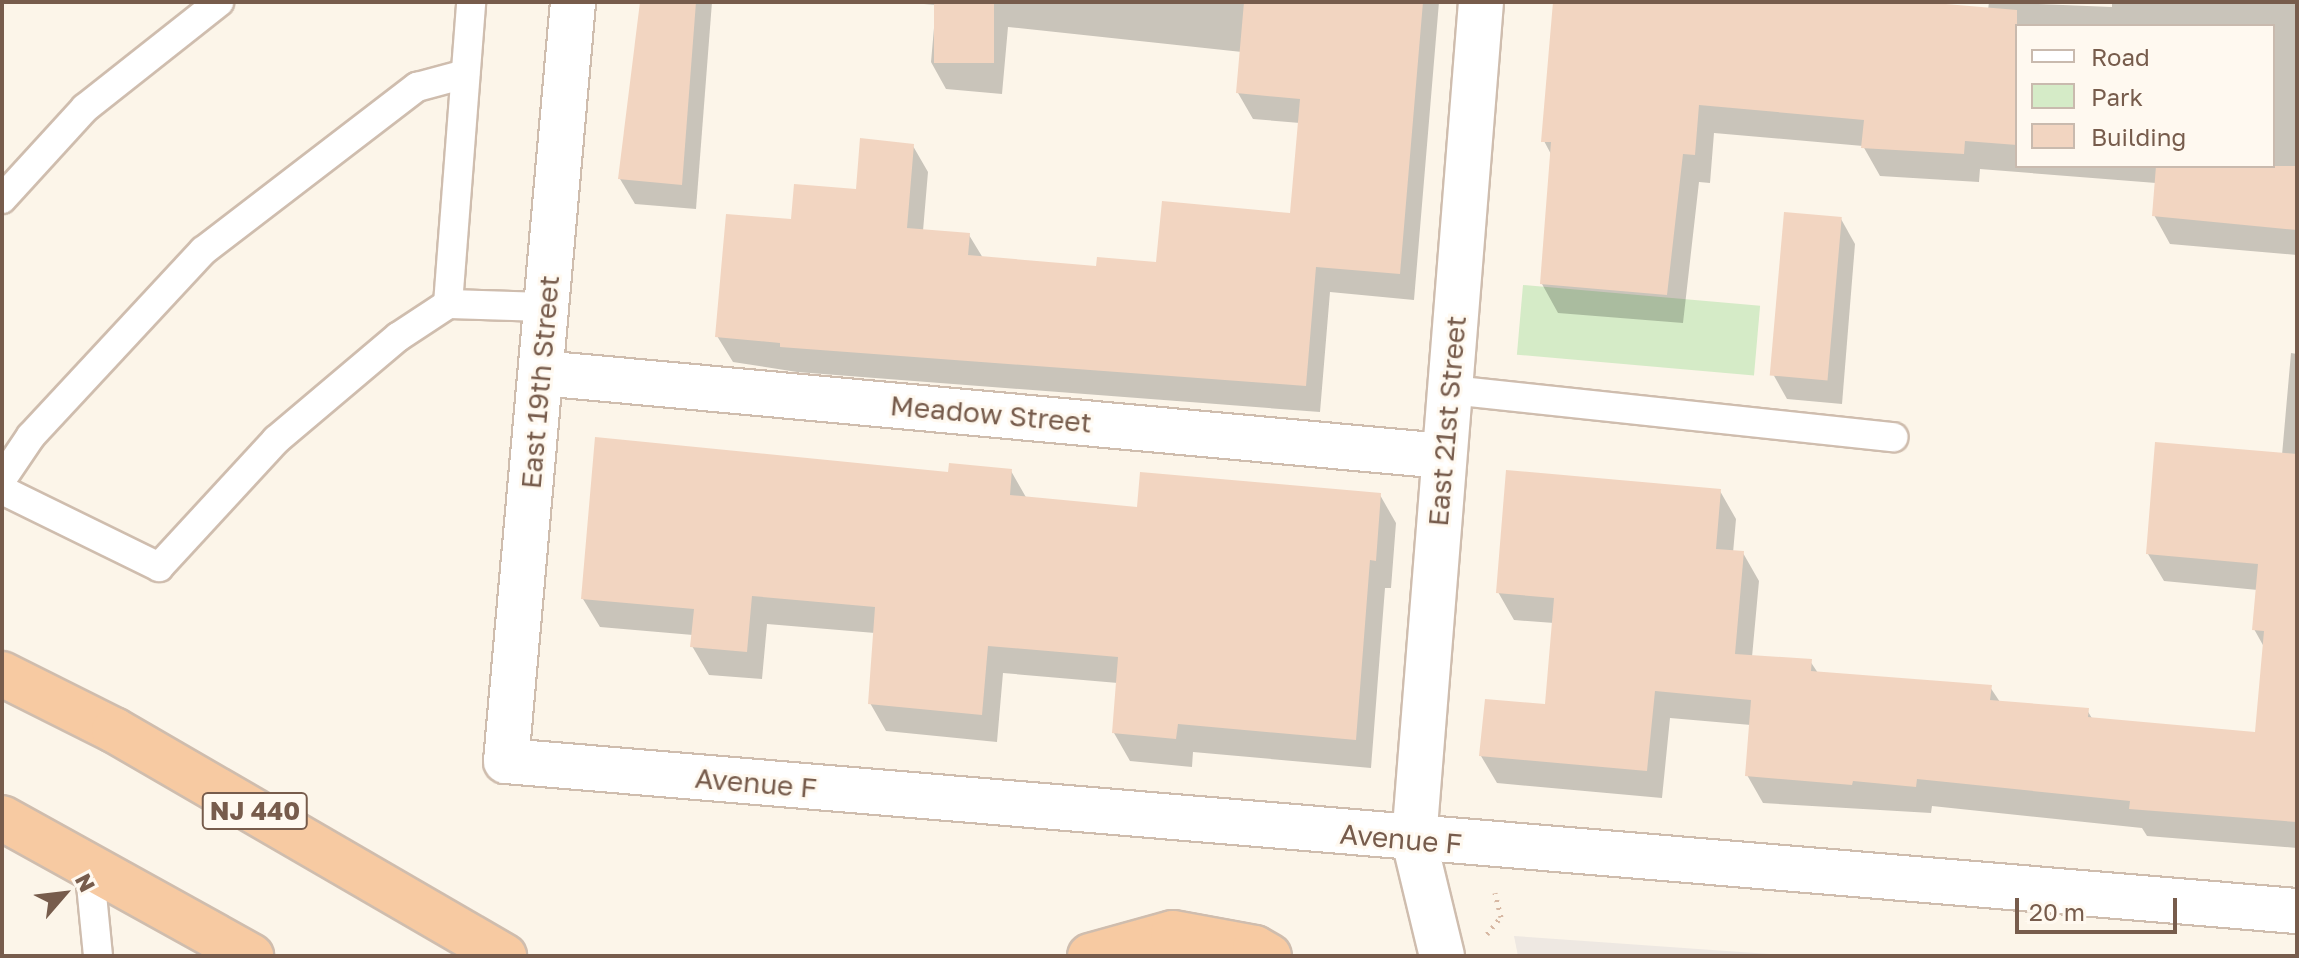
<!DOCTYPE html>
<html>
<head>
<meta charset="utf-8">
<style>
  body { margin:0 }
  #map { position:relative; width:2299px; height:958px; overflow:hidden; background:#fcf5e9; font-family:"Golos Text",sans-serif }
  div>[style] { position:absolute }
  .industrial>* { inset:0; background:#eee8e2 }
  .green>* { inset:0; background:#d5ebc7; transform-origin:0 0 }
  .shadow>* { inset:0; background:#0003 }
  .building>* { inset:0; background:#f2d5c1; transform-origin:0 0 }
  .path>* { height:5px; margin-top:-2.5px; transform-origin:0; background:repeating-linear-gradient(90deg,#d7b8a3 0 2px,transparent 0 8px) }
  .roads { filter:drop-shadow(2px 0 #cfbdae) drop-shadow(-2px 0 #cfbdae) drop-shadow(0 2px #cfbdae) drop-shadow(0 -2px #cfbdae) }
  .service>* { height:28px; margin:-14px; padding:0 14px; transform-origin:14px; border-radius:14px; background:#fff }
  .minor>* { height:44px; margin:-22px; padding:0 22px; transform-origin:22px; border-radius:22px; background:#fff }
  .tertiary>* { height:44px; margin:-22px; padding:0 22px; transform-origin:22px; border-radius:22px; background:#fff }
  .trunk>* { height:44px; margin:-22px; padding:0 22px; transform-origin:22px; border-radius:22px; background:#f7caa2 }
  span { translate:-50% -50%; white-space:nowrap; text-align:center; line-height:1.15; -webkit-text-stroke:6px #fff9f0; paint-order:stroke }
  .shield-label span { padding:2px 6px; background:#fff9f0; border:2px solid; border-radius:6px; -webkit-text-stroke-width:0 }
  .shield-label { font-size:26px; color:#775c4c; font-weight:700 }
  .street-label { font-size:28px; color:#775c4c }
  .frame { position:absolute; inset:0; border:4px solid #775c4c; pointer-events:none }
  .legend { position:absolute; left:2015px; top:24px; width:260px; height:144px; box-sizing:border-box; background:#fff9f0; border:2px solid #c9baae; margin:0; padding:10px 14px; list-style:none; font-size:24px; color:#775c4c }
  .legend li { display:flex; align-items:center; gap:16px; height:40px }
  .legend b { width:40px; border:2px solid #c9baae }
  .north { position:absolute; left:24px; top:854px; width:80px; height:80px; -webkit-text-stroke:6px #fff9f0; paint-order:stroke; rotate:62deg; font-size:22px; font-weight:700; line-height:32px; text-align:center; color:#775c4c }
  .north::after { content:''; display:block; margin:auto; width:28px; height:36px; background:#775c4c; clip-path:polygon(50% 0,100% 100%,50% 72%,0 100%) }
  .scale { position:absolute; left:2015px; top:898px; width:162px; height:36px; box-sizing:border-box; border:4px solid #775c4c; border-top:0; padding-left:10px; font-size:24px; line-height:28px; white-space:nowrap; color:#775c4c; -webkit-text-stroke:6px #fff9f0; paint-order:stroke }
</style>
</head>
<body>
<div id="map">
  <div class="industrial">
    <div style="clip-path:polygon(1514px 936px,1796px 956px,1518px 956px)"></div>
  </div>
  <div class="green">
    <div style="left:1523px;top:285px;width:238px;height:70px;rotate:5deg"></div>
  </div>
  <div class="shadow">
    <div style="clip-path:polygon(642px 2px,712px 2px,696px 209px,635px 204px,620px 179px)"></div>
    <div style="clip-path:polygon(900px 2px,1439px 2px,1414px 300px,1330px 292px,1320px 412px,797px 372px,733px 362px,717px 336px,793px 221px,857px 192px,913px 146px,928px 172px,923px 231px,969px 235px,983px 258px,1098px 268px,1158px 264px,1292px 215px,1300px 123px,1253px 119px,1238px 93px,1242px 52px,1008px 27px,1002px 94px,946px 89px,931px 62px,936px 5px)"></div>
    <div style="clip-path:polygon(evenodd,1555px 2px,1899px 2px,1988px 10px,1989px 2px,2112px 7px,2112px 2px,2297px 2px,2297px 255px,2170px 244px,2154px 215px,2156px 183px,1980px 169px,1979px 182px,1880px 176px,1863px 146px,1714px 133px,1710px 183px,1699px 182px,1683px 323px,1558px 313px,1542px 284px,1552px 156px,1544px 141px,1555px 2px,2017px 26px,2273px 26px,2273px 166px,2017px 166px,2017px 26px)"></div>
    <div style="clip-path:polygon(1841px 219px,1855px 244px,1842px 404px,1787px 399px,1773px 374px)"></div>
    <div style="clip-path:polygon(2291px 353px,2297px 354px,2297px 848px,2147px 836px,2142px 828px,1932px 806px,1931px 813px,1763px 803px,1747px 775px,1751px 725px,1670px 718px,1662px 798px,1497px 783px,1481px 756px,1547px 707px,1554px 623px,1514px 620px,1498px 592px,1720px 491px,1736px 519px,1733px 553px,1743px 553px,1759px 581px,1752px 657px,1810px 661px,1818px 673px,1990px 687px,2000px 702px,2087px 710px,2093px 720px,2257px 734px,2264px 647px,2254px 629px,2258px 590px,2164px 581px,2148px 554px,2282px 455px)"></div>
    <div style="clip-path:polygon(1011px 471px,1027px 499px,1139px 509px,1380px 495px,1396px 523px,1391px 588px,1385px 588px,1371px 768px,1193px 752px,1192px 767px,1130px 761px,1114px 733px,1118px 683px,1003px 673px,997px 742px,886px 731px,870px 703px,875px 633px,767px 624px,762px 679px,709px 675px,692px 646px,693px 635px,600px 627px,583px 599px,950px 475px)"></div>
  </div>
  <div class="building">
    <div style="clip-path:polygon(640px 2px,696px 2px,682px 185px,618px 179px)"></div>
    <div style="left:934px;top:2px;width:60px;height:61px"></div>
    <div style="clip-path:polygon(1244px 2px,1423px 2px,1400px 274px,1316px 267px,1306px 386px,780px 347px,780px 343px,715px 337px,726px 214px,791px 219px,794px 184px,856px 189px,860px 138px,914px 144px,907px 228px,970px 233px,968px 255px,1096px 266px,1097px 257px,1156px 262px,1162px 201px,1290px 213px,1300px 99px,1236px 93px)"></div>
    <div style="clip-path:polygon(1553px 2px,1922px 2px,2017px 10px,2017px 145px,1965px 141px,1964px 154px,1861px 148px,1864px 120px,1699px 105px,1695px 155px,1683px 154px,1667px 295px,1540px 284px,1551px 142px,1541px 142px)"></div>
    <div style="clip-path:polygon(2156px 166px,2297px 166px,2297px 230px,2152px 216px)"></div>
    <div style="left:1784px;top:212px;width:58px;height:164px;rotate:5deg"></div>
    <div style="clip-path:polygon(595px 437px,948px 472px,949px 463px,1012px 469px,1010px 495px,1137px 507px,1140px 472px,1381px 493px,1376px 561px,1370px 560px,1356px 740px,1178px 724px,1176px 739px,1112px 733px,1118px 657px,988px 646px,982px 715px,868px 704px,875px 607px,752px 596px,747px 652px,690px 647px,694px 609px,581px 599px)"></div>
    <div style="clip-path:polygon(2155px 442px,2297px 454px,2297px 822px,2129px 809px,2130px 801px,1917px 779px,1916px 787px,1853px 781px,1852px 785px,1745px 776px,1751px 700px,1655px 691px,1647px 771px,1479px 756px,1485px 699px,1545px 704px,1554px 598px,1496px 593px,1506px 470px,1721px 489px,1716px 549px,1744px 551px,1735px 654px,1812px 659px,1811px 671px,1992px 685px,1990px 700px,2089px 708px,2088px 717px,2255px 732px,2264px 631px,2252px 630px,2258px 564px,2146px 554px)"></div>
  </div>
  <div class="path">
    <div style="left:1487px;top:934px;width:22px;rotate:-51deg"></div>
    <div style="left:1501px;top:917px;width:25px;rotate:-104deg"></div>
  </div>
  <div class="roads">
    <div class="service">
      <div style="left:2px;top:199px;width:123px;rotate:-47.6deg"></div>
      <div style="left:85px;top:108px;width:171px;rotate:-38.3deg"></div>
      <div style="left:448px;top:304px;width:303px;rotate:-85.6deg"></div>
      <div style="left:1451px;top:390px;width:445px;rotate:6.1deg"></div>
      <div style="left:2px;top:479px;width:52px;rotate:-56deg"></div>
      <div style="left:31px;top:436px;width:253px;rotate:-47.1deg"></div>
      <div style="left:203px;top:251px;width:270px;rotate:-37.5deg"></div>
      <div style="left:417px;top:87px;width:50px;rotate:-15.2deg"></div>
      <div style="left:2px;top:490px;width:175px;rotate:26.1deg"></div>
      <div style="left:159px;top:567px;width:173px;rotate:-47.3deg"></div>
      <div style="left:276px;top:440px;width:160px;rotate:-40.2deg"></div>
      <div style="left:398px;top:337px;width:60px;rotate:-33.4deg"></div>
      <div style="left:448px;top:304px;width:98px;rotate:1.8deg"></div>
      <div style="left:89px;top:864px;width:92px;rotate:84.4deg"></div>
    </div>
    <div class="minor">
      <div style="left:573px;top:2px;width:762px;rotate:95.04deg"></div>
      <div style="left:506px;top:761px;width:1797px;rotate:4.79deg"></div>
      <div style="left:541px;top:373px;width:905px;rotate:5.26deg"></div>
    </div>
    <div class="tertiary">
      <div style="left:1442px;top:956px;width:119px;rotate:-103.6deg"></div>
      <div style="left:1414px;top:840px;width:841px;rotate:-85.43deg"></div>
    </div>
    <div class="trunk">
      <div style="left:2px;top:674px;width:125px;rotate:26.6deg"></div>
      <div style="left:114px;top:730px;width:451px;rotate:30.1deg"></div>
      <div style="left:2px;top:818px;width:285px;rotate:29deg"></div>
      <div style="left:1090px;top:956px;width:86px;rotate:-15.5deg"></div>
      <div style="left:1173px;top:933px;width:83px;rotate:10.4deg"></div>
      <div style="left:1255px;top:948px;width:16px;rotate:30deg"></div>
    </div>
  </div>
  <div class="shield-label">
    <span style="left:255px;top:811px">NJ 440</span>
  </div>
  <div class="street-label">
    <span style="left:540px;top:382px;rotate:-85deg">East 19th Street</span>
    <span style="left:991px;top:414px;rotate:5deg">Meadow Street</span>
    <span style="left:1447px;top:421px;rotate:-85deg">East 21st Street</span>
    <span style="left:756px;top:783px;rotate:5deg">Avenue F</span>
    <span style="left:1401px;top:839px;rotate:5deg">Avenue F</span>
  </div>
  <div class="frame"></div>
  <ul class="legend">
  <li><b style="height:10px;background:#fff"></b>Road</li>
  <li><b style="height:22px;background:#d5ebc7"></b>Park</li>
  <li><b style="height:22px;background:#f2d5c1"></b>Building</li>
  </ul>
  <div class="north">N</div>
  <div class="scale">20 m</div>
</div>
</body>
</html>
